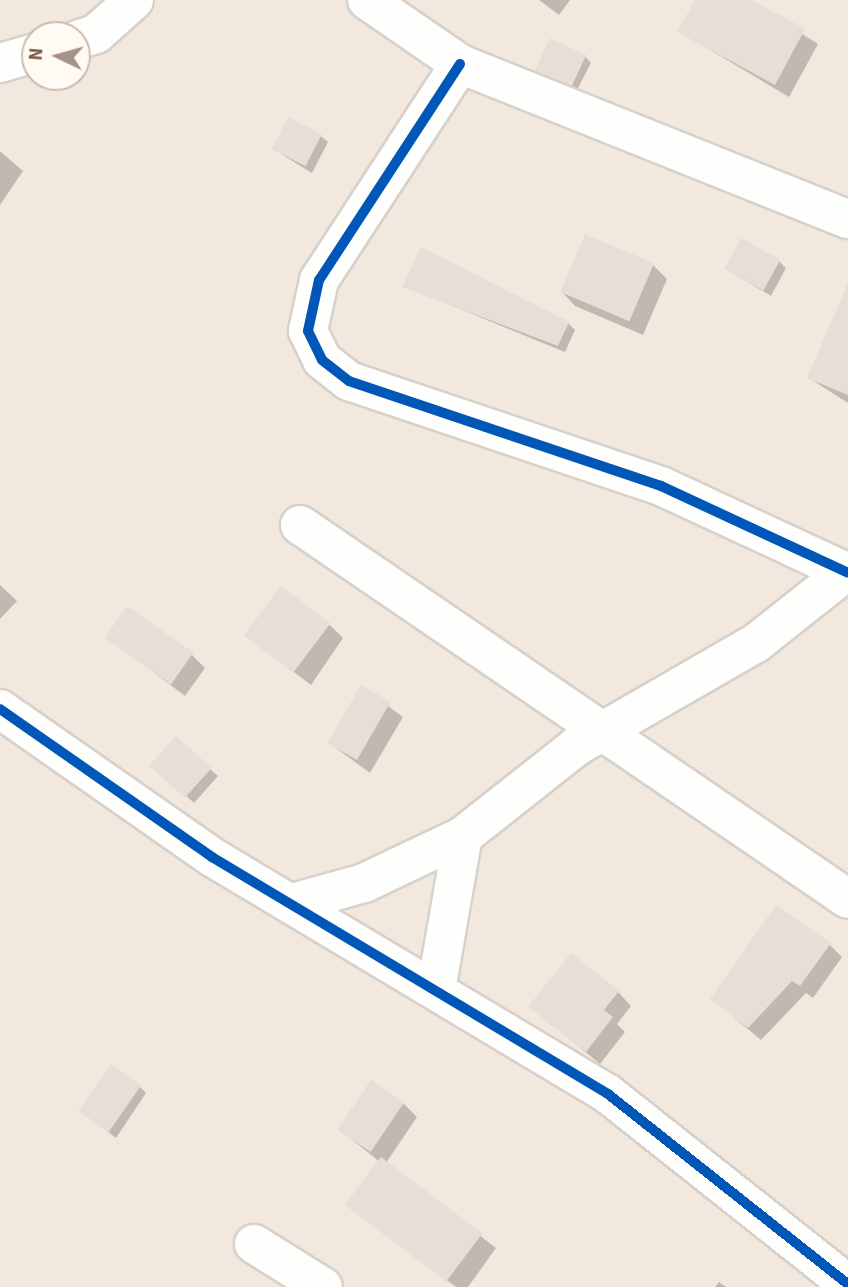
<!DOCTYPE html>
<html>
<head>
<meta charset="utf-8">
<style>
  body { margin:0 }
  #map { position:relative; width:848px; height:1287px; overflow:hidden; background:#f9f5f0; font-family:"Source Sans 3",sans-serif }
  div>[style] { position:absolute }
  .residential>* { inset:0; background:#f2e8de }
  .shadow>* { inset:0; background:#0003 }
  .building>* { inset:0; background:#e6ded7; transform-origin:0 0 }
  .roads { filter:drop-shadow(2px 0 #d7d1cb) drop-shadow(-2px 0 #d7d1cb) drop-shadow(0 2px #d7d1cb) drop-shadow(0 -2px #d7d1cb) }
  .minor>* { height:38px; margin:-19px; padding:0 19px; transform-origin:19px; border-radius:19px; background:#fefefd }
  .cycleway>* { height:10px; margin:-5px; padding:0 5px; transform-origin:5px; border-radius:5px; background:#0057b8 }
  span { translate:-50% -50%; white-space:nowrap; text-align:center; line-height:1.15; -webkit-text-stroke:7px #fffaf3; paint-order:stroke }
  .north { position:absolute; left:21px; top:21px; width:70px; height:70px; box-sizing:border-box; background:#fffaf3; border:2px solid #cabbb1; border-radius:50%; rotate:275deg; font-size:19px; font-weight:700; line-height:28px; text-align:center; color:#7a5c4d }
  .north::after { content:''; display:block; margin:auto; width:24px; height:32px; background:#a69286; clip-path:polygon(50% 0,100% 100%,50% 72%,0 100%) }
</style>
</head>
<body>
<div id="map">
  <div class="residential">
    <div style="clip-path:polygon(evenodd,0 0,848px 0,848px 1287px,0 1287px,0 0,35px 35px,77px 35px,77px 77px,35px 77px,35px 35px)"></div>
  </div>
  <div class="shadow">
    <div style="clip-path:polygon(539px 0,570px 0,559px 15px)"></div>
    <div style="clip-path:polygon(697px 0,748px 0,818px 44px,789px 97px,680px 32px)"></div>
    <div style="clip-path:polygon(585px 56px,591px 63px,577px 90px,536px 70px)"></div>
    <div style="clip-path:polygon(321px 136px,328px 142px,312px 173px,273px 149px)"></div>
    <div style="clip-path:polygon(0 151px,23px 171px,0 205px)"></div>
    <div style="clip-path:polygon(779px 261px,786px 268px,771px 296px,726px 269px)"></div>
    <div style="clip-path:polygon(653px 265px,667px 279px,643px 335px,575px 306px,562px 292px)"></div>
    <div style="clip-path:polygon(404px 286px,568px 323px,575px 330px,565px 352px)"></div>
    <div style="clip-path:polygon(848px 337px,848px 403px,809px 378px)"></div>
    <div style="clip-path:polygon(0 585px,17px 601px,0 619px)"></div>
    <div style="clip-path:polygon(330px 625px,343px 638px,311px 685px,247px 636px)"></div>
    <div style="clip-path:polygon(107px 637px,191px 654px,205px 668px,185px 696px)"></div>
    <div style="clip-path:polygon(362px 687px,403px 717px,370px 773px,329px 743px)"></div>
    <div style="clip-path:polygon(176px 739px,218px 776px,194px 803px,160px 772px)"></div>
    <div style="clip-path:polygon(829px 944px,842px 957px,813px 998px,806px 993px,761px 1040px,712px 999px)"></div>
    <div style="clip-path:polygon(618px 992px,631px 1006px,617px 1024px,625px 1032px,600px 1064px,531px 1007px)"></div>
    <div style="clip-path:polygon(139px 1086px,146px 1093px,116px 1138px,81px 1111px)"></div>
    <div style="clip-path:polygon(403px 1103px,417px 1117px,386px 1163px,496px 1248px,468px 1287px,456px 1287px,348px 1206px,380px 1162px,340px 1130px)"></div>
    <div style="clip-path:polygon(719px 1282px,726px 1287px,715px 1287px)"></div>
  </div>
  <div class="building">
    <div style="clip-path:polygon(695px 0,752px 0,805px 29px,775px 85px,677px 32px)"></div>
    <div style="left:550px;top:38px;width:40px;height:36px;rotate:25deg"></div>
    <div style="left:288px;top:117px;width:38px;height:36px;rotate:27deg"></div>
    <div style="left:585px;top:234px;width:75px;height:63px;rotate:23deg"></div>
    <div style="left:741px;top:238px;width:45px;height:35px;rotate:29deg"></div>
    <div style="clip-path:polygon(421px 247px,569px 322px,558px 346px,402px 287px)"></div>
    <div style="clip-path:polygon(848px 283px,848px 395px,807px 378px)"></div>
    <div style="left:281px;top:586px;width:62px;height:62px;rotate:37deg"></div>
    <div style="left:127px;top:606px;width:81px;height:39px;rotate:35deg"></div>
    <div style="left:361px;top:685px;width:34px;height:67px;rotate:30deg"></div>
    <div style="left:176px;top:736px;width:48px;height:40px;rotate:42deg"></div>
    <div style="clip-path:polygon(776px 905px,831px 943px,800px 986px,792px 981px,748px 1028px,710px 999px)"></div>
    <div style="clip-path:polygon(571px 953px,619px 991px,604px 1010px,613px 1017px,586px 1052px,528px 1007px)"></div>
    <div style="left:111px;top:1064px;width:37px;height:57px;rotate:35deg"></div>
    <div style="left:371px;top:1080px;width:40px;height:60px;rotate:34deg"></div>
    <div style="left:381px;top:1157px;width:127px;height:60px;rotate:37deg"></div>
  </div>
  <div class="roads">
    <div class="minor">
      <div style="left:367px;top:0;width:113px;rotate:34.5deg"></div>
      <div style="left:460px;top:64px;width:418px;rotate:21.8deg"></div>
      <div style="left:77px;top:40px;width:20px;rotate:-18deg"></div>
      <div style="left:96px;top:34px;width:51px;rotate:-41.8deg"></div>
      <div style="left:0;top:63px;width:36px;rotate:-16deg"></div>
      <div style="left:460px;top:64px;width:258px;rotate:123.1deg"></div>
      <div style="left:319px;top:280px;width:52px;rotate:102.2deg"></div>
      <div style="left:308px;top:331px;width:32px;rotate:64deg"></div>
      <div style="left:322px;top:360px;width:34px;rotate:38deg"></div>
      <div style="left:349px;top:381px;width:329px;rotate:18.6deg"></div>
      <div style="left:661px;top:486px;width:206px;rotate:24.9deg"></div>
      <div style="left:300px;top:525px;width:663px;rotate:34.31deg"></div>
      <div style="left:0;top:709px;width:259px;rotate:34.9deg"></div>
      <div style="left:212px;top:857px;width:462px;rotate:30.9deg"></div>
      <div style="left:608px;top:1094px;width:306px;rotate:38.4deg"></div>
      <div style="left:292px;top:903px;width:75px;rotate:-15.5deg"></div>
      <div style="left:364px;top:883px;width:110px;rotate:-25.4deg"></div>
      <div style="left:463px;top:836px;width:145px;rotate:-38.3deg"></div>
      <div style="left:577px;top:746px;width:207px;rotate:-29.9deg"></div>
      <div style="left:756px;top:643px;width:117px;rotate:-38.4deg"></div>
      <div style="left:436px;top:990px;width:156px;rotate:-80.1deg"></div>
      <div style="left:254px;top:1244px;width:81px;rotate:31.9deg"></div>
    </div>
  </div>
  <div class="cycleway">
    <div style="left:460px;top:64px;width:258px;rotate:123.1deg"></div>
    <div style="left:319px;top:280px;width:52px;rotate:102.2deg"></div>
    <div style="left:308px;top:331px;width:32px;rotate:64deg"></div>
    <div style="left:322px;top:360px;width:34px;rotate:38deg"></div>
    <div style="left:349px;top:381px;width:329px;rotate:18.6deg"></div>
    <div style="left:661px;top:486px;width:206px;rotate:24.9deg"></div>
    <div style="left:0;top:709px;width:259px;rotate:34.9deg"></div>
    <div style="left:212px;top:857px;width:462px;rotate:30.9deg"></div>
    <div style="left:608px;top:1094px;width:306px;rotate:38.4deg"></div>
  </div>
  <div class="north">N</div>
</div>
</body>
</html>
